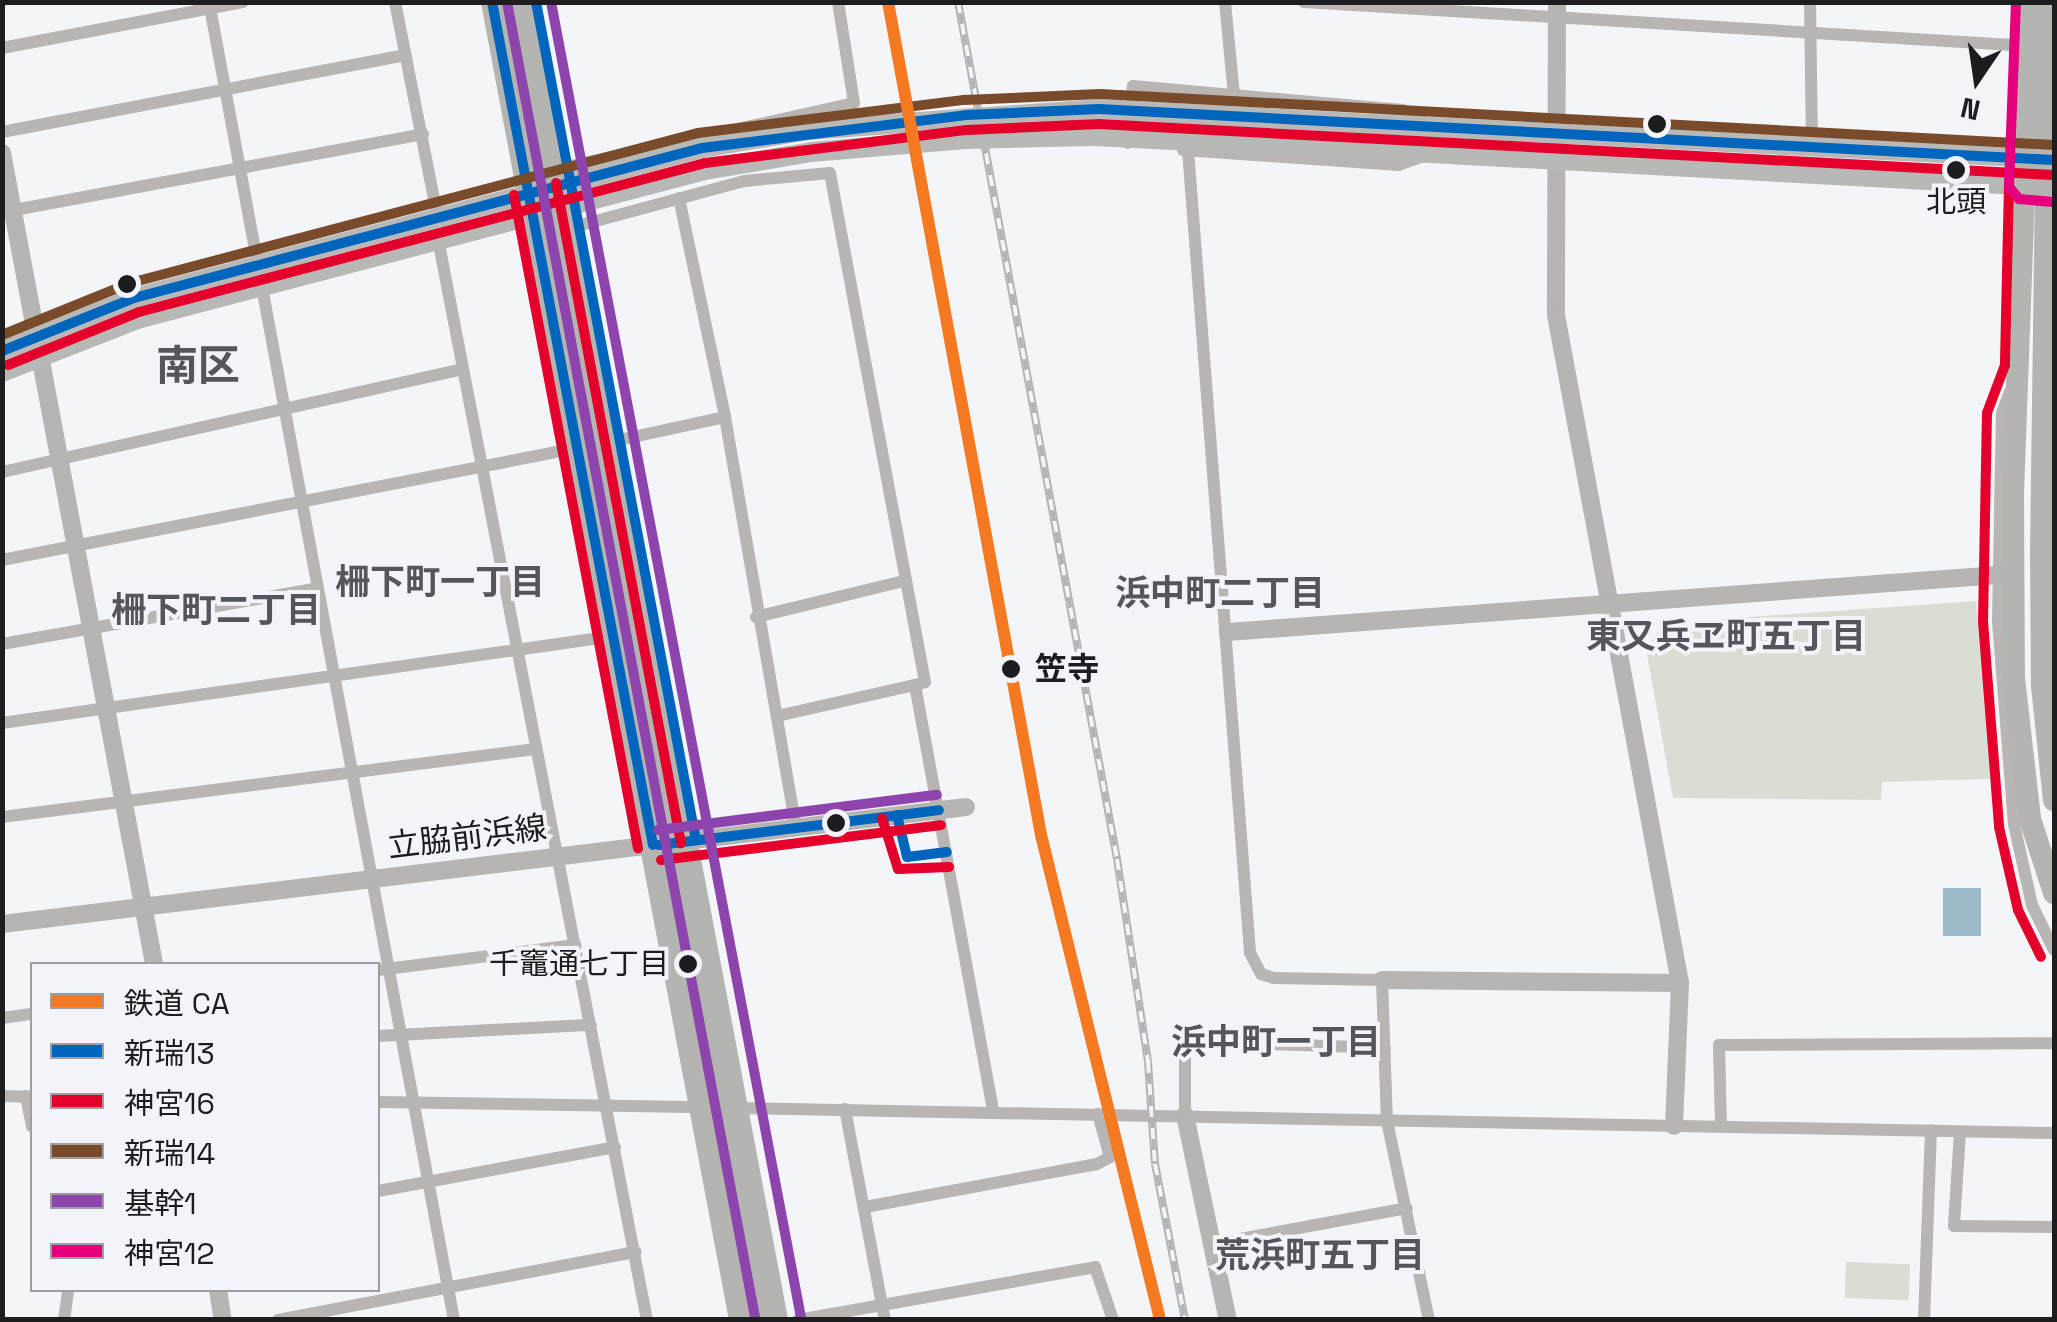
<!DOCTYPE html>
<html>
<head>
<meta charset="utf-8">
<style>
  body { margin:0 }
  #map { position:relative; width:2057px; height:1322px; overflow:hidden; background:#f4f5f8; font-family:"Space Grotesk","Noto Sans JP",sans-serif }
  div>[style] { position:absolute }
  .green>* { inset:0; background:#d8ded3; transform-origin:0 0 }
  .water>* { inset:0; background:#9abac8; transform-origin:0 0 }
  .street>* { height:12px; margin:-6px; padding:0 6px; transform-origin:6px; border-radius:6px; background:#b8b5b2 }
  .secondary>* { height:18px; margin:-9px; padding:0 9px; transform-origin:9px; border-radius:9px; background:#b6b5b2 }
  .primary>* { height:20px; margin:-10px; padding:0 10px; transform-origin:10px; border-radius:10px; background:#b8b9b6 }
  .highway>* { height:22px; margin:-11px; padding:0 11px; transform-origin:11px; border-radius:11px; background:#b4b4b1 }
  .rail>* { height:8px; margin-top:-4px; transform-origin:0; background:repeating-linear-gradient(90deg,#f3f4f9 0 11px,#b4b4b4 0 22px); box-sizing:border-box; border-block:2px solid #b4b4b4 }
  .primary-bridge>* { height:20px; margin:-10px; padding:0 10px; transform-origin:10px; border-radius:10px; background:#b8b9b6 }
  .highway-bridge>* { height:22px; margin:-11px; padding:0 11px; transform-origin:11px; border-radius:11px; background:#b4b4b1 }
  .bus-1>* { height:10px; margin:-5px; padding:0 5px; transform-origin:5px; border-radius:5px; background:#0065bd }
  .bus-2>* { height:10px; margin:-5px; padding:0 5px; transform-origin:5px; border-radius:5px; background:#e4002b }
  .bus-3>* { height:10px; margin:-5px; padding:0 5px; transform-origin:5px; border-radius:5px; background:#7a4b2a }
  .bus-4>* { height:10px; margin:-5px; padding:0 5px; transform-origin:5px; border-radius:5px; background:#8e44ad }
  .bus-5>* { height:10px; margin:-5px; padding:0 5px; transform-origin:5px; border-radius:5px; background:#e5007d }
  .rail-1>* { height:12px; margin:-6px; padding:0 6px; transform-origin:6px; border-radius:6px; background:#f47921 }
  .dots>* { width:28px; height:28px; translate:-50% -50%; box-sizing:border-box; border:5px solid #f3f4f9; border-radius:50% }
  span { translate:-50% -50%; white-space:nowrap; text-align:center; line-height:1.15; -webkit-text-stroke:8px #f3f4f9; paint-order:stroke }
  .bus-label { font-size:30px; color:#1d1d1f }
  .right { translate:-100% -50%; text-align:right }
  .stop-label { font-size:32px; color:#1d1d1f; font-weight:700 }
  .left { translate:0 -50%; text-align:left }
  .street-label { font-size:32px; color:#1d1d1f }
  .neighbourhood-label { font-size:35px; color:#56565a; font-weight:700 }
  .district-label { font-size:42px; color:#56565a; font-weight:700 }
  .frame { position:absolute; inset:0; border:5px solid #1d1d1f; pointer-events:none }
  .legend { position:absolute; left:30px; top:962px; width:350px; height:330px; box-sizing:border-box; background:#f3f4f9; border:2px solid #9d9ea2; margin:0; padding:12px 18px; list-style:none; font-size:30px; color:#1d1d1f }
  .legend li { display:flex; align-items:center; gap:20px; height:50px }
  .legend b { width:50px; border:2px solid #9d9ea2 }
  .north { position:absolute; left:1927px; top:30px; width:100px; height:100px; -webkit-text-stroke:8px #f3f4f9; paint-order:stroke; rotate:193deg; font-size:28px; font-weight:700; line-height:40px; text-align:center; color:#1d1d1f }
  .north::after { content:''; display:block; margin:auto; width:35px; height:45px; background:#1d1d1f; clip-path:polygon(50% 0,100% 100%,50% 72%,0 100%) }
</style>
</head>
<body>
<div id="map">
  <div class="green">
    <div style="clip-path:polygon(1976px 601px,1990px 779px,1882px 782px,1881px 800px,1673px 798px,1646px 649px,1664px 623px)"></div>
    <div style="left:1846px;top:1262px;width:64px;height:36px;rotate:2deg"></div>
  </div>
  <div class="water">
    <div style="left:1943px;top:888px;width:38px;height:48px"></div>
  </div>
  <div class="street">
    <div style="left:209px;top:2px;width:1341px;rotate:79.47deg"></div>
    <div style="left:395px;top:2px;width:217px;rotate:78.8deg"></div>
    <div style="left:1225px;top:2px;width:93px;rotate:84.5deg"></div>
    <div style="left:1304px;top:2px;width:726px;rotate:3.47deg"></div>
    <div style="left:1810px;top:2px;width:144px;rotate:89.2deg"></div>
    <div style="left:2px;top:48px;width:245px;rotate:-10.8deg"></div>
    <div style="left:2px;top:132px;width:411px;rotate:-10.8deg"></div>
    <div style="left:1128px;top:143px;width:57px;rotate:-85deg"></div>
    <div style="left:1133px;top:86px;width:271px;rotate:5.1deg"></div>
    <div style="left:1403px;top:110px;width:26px;rotate:29deg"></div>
    <div style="left:1183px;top:150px;width:216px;rotate:4deg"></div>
    <div style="left:1398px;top:165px;width:24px;rotate:-19deg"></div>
    <div style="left:1188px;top:150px;width:805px;rotate:85.58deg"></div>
    <div style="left:1250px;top:953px;width:24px;rotate:62deg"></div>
    <div style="left:1261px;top:974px;width:14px;rotate:17deg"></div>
    <div style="left:1274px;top:978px;width:108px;rotate:1.1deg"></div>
    <div style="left:1382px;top:980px;width:141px;rotate:88deg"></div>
    <div style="left:1387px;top:1121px;width:203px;rotate:78.1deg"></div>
    <div style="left:566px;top:167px;width:295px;rotate:-12.5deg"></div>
    <div style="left:854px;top:103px;width:102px;rotate:-99deg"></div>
    <div style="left:679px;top:198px;width:224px;rotate:78.1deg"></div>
    <div style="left:725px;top:417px;width:417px;rotate:80.2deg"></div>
    <div style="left:14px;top:210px;width:416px;rotate:-10.5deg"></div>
    <div style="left:581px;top:225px;width:169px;rotate:-15.1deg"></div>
    <div style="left:744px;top:181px;width:86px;rotate:-5.3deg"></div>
    <div style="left:830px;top:173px;width:518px;rotate:79.43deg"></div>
    <div style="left:925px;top:682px;width:10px;rotate:163deg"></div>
    <div style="left:915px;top:685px;width:434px;rotate:79.6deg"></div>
    <div style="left:438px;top:239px;width:1101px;rotate:79.06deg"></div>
    <div style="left:2010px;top:392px;width:22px;rotate:111deg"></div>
    <div style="left:2002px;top:413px;width:208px;rotate:91.1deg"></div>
    <div style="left:1998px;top:621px;width:204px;rotate:85.5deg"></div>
    <div style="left:2014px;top:824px;width:83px;rotate:77.5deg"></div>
    <div style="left:2032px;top:905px;width:50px;rotate:63.9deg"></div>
    <div style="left:619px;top:440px;width:108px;rotate:-12.2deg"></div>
    <div style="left:2px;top:472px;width:472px;rotate:-12.6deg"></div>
    <div style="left:2px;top:560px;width:586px;rotate:-11.02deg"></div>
    <div style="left:756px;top:617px;width:152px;rotate:-13.7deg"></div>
    <div style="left:2px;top:644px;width:321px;rotate:-10deg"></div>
    <div style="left:777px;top:716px;width:141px;rotate:-12.7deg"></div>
    <div style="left:2px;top:723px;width:618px;rotate:-8.09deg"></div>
    <div style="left:2px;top:817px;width:538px;rotate:-7.26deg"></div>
    <div style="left:378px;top:970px;width:199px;rotate:-7.2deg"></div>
    <div style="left:2px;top:1018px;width:30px;rotate:-8deg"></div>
    <div style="left:378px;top:1036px;width:213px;rotate:-3deg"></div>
    <div style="left:2px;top:1096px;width:30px;rotate:2deg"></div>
    <div style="left:26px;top:1096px;width:31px;rotate:79deg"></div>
    <div style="left:378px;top:1102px;width:327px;rotate:0.9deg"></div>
    <div style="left:735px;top:1108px;width:1319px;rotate:1.09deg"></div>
    <div style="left:845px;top:1109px;width:215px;rotate:79.3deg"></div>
    <div style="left:1185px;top:1115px;width:74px;rotate:-90deg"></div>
    <div style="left:1185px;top:1041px;width:200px;rotate:2deg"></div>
    <div style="left:1721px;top:1127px;width:82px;rotate:-91.4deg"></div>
    <div style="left:1719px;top:1045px;width:335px;rotate:-0.3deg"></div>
    <div style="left:1960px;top:1132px;width:94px;rotate:93.7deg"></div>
    <div style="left:1954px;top:1226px;width:100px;rotate:0.6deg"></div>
    <div style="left:378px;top:1191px;width:241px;rotate:-10.5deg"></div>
    <div style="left:865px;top:1207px;width:236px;rotate:-10.5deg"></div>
    <div style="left:1097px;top:1164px;width:15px;rotate:-28deg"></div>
    <div style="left:1110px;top:1157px;width:45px;rotate:-105.6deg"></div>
    <div style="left:1213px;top:1244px;width:197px;rotate:-10.5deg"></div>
    <div style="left:64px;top:1320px;width:30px;rotate:-82deg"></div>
    <div style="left:278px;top:1320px;width:364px;rotate:-10.8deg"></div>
    <div style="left:798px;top:1320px;width:302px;rotate:-10.1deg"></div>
    <div style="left:1095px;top:1267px;width:56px;rotate:71.2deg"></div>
    <div style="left:1924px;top:1320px;width:190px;rotate:-87.9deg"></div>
  </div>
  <div class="secondary">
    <div style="left:1557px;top:2px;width:313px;rotate:90.2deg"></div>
    <div style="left:1556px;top:315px;width:679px;rotate:79.48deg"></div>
    <div style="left:1680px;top:983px;width:143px;rotate:92.4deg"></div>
    <div style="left:2px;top:153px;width:825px;rotate:79.38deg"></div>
    <div style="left:1228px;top:632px;width:773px;rotate:-4.23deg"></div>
    <div style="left:2px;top:924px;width:971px;rotate:-6.92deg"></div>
    <div style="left:1382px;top:980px;width:298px;rotate:0.6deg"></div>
    <div style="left:1185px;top:1115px;width:209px;rotate:78.2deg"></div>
    <div style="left:218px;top:1290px;width:30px;rotate:81deg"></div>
  </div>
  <div class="primary">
    <div style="left:1393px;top:125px;width:648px;rotate:2.92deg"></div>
    <div style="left:1394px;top:151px;width:645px;rotate:3.11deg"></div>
    <div style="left:2px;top:351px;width:142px;rotate:-21.9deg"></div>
    <div style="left:134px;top:298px;width:587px;rotate:-14.79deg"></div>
    <div style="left:2px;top:372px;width:145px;rotate:-21.4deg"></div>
    <div style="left:137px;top:319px;width:587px;rotate:-14.7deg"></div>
  </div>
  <div class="highway">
    <div style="left:492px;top:2px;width:1341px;rotate:79.34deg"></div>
    <div style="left:2031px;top:2px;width:496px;rotate:92.1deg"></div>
    <div style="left:2013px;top:498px;width:180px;rotate:89.7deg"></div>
    <div style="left:2014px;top:678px;width:142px;rotate:83.5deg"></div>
    <div style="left:2030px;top:819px;width:78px;rotate:72deg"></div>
    <div style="left:2048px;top:37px;width:35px;rotate:-90deg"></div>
  </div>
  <div class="rail">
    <div style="left:958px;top:2px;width:872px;rotate:79.49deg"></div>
    <div style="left:1117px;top:859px;width:205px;rotate:81.3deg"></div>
    <div style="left:1148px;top:1062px;width:102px;rotate:86.1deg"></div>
    <div style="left:1155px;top:1164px;width:159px;rotate:79.1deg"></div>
  </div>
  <div class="primary-bridge">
    <div style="left:702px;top:148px;width:107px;rotate:-9.7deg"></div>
    <div style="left:807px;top:130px;width:293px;rotate:-4.1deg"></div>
    <div style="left:1099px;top:109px;width:294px;rotate:3.1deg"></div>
    <div style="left:705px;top:170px;width:108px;rotate:-9.6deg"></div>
    <div style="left:811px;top:152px;width:155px;rotate:-4.8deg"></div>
    <div style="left:965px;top:139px;width:129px;rotate:-1.3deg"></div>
    <div style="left:1094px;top:136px;width:300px;rotate:2.9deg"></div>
  </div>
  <div class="highway-bridge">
    <div style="left:511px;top:2px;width:1341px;rotate:79.34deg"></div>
    <div style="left:528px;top:2px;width:1341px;rotate:79.3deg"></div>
    <div style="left:2048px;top:37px;width:517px;rotate:90.78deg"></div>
    <div style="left:2041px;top:554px;width:132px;rotate:89.6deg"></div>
    <div style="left:2042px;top:686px;width:115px;rotate:84deg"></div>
  </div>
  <div class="bus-1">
    <div style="left:492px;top:2px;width:858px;rotate:79.19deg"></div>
    <div style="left:536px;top:2px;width:853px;rotate:79.19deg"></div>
    <div style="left:2px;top:351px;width:142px;rotate:-21.9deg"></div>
    <div style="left:134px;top:298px;width:587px;rotate:-14.79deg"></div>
    <div style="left:702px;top:148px;width:266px;rotate:-7.1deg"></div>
    <div style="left:966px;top:115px;width:133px;rotate:-2.6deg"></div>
    <div style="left:1099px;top:109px;width:956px;rotate:3.06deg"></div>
    <div style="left:897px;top:815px;width:43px;rotate:76.6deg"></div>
    <div style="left:907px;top:857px;width:40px;rotate:-7.1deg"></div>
    <div style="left:659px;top:845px;width:282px;rotate:-7.1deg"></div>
  </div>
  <div class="bus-2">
    <div style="left:556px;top:183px;width:672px;rotate:79.28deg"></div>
    <div style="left:2009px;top:185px;width:180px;rotate:91.3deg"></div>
    <div style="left:2005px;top:365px;width:51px;rotate:110.6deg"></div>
    <div style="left:1987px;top:413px;width:209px;rotate:91.1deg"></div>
    <div style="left:1983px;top:622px;width:206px;rotate:85.5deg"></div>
    <div style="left:1999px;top:827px;width:85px;rotate:77.1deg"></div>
    <div style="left:2018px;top:910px;width:52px;rotate:63.9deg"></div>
    <div style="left:514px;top:195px;width:665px;rotate:79.25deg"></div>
    <div style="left:8px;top:365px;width:141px;rotate:-22deg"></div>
    <div style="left:139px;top:312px;width:585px;rotate:-14.75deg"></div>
    <div style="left:705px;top:163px;width:264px;rotate:-7.2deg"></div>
    <div style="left:967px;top:130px;width:132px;rotate:-2.6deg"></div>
    <div style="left:1099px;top:124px;width:955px;rotate:3.06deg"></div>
    <div style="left:882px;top:818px;width:53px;rotate:72.6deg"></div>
    <div style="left:898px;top:869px;width:51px;rotate:-2.2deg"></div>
    <div style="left:661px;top:860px;width:282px;rotate:-7.1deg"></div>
  </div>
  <div class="bus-3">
    <div style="left:2px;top:335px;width:138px;rotate:-22.1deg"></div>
    <div style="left:130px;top:283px;width:587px;rotate:-14.79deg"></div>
    <div style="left:698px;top:133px;width:268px;rotate:-7.1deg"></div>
    <div style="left:964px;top:100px;width:136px;rotate:-2.5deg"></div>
    <div style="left:1100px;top:94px;width:955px;rotate:3.06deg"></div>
  </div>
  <div class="bus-4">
    <div style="left:507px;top:2px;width:1338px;rotate:79.32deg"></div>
    <div style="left:551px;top:2px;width:1339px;rotate:79.24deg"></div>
    <div style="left:658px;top:830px;width:281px;rotate:-7.2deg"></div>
  </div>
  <div class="bus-5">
    <div style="left:2016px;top:2px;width:185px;rotate:92.2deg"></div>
    <div style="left:2009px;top:187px;width:16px;rotate:50deg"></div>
    <div style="left:2019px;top:199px;width:34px;rotate:5deg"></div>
  </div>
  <div class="rail-1">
    <div style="left:888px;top:2px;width:847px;rotate:79.59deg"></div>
    <div style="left:1041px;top:835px;width:499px;rotate:76.2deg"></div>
  </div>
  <div class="dots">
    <div style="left:1657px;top:124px;background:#1d1d1f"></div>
    <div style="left:1956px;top:170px;background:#1d1d1f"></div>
    <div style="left:127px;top:284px;background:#1d1d1f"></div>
    <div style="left:1011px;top:669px;background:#1d1d1f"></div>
    <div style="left:836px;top:823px;background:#1d1d1f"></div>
    <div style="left:688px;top:964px;background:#1d1d1f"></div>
  </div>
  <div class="bus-label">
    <span style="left:1956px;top:202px">北頭</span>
    <span class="right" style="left:669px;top:964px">千竈通七丁目</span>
  </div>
  <div class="stop-label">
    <span class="left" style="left:1035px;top:669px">笠寺</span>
  </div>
  <div class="street-label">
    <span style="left:467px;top:837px;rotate:-7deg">立脇前浜線</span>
  </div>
  <div class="neighbourhood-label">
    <span style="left:440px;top:582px">柵下町一丁目</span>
    <span style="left:1220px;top:593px">浜中町二丁目</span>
    <span style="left:216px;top:610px">柵下町二丁目</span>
    <span style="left:1726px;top:636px">東又兵ヱ町五丁目</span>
    <span style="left:1276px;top:1042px">浜中町一丁目</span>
    <span style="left:1320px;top:1255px">荒浜町五丁目</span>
  </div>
  <div class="district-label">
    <span style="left:198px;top:366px">南区</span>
  </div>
  <div class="frame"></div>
  <ul class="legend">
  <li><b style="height:12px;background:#f47921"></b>鉄道 CA</li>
  <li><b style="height:12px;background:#0065bd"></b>新瑞13</li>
  <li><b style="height:12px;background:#e4002b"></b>神宮16</li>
  <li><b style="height:12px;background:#7a4b2a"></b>新瑞14</li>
  <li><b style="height:12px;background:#8e44ad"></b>基幹1</li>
  <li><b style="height:12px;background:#e5007d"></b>神宮12</li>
  </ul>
  <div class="north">N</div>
</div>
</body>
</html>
